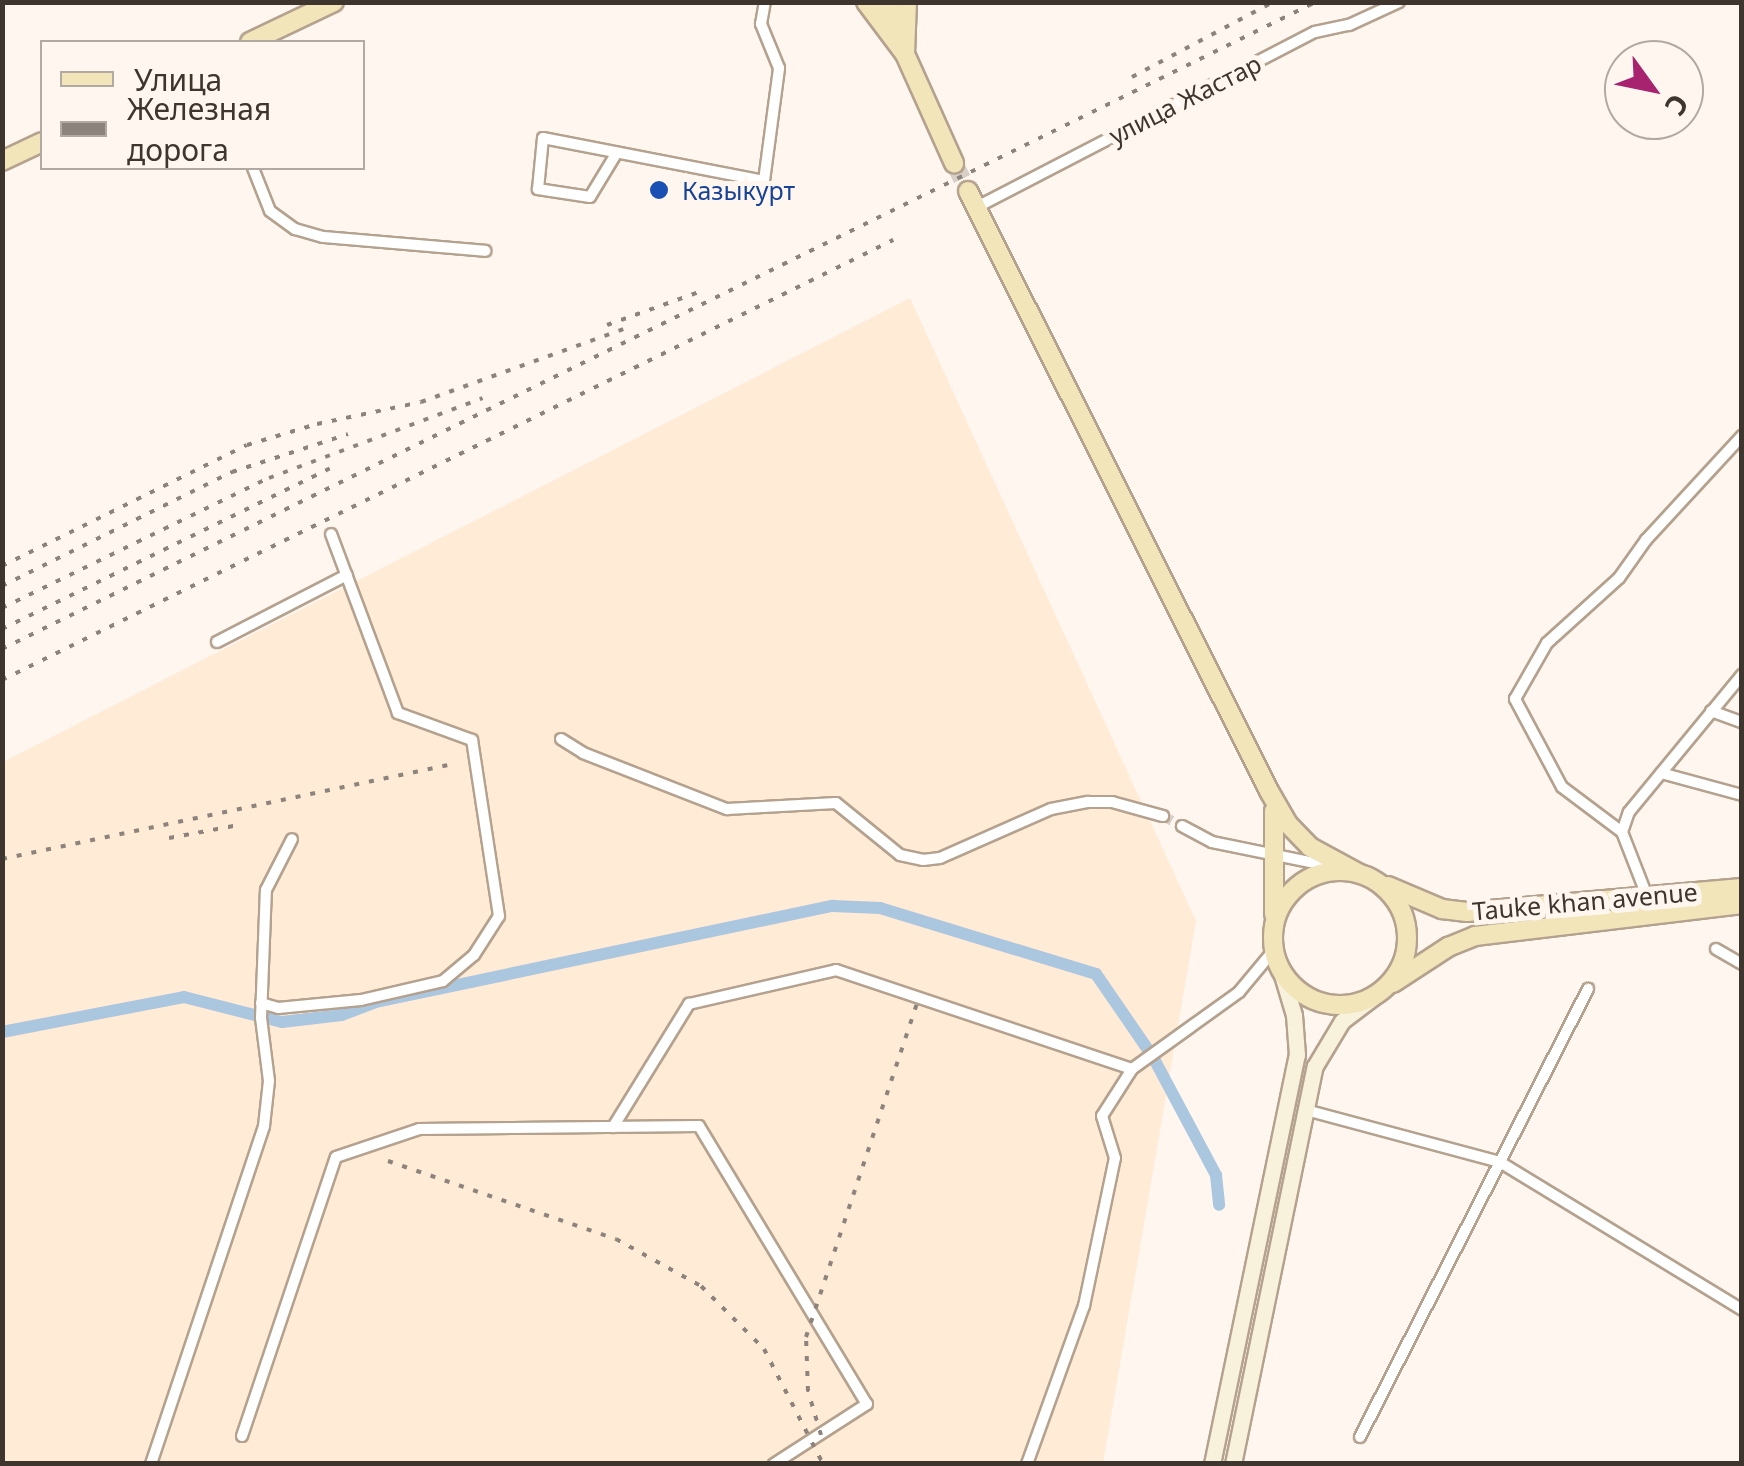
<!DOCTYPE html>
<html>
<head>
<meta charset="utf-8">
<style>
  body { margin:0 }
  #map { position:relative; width:1744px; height:1466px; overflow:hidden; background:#fff7ef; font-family:"Noto Sans",sans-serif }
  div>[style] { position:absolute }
  .built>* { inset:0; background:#ffebd6 }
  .canal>* { height:12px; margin:-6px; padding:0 6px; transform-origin:6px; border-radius:6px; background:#abc6df }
  .minor-tunnel>* { height:10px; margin-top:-5px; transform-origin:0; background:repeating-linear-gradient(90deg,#d8d0c8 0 10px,transparent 0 15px) }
  .primary-tunnel>* { height:18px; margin-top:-9px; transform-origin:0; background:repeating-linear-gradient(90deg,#d8d0c8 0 18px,transparent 0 27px) }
  .roads { filter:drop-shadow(2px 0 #b4a18e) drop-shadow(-2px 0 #b4a18e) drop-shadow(0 2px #b4a18e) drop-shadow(0 -2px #b4a18e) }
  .minor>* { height:10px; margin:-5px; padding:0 5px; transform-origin:5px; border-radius:5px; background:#fff }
  .secondary>* { height:15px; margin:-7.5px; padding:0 7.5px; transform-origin:7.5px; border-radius:7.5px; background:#f8f2dc }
  .primary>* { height:18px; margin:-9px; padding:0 9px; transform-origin:9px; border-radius:9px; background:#f2e5b9 }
  .primary>.ring { margin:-9px; padding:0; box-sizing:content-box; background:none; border:18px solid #f2e5b9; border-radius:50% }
  .rail>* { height:4px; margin-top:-2px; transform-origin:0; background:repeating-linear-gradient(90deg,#8c847c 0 5px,transparent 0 15px) }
  .dots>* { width:28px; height:28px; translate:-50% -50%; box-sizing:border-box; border:5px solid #fff7ef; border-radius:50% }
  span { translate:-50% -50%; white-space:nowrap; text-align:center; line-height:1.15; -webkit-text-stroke:10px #fff7ef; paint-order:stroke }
  .street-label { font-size:25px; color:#3e362e }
  .transit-label { font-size:25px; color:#164399 }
  .left { translate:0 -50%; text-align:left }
  .frame { position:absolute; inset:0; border:5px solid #3e362e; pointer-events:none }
  .legend { position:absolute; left:40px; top:40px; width:325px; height:130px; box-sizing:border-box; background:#fff7ef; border:2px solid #b2aaa2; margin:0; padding:12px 18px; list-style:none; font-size:30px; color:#3e362e }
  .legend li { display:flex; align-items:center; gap:20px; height:50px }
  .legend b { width:50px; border:2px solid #b2aaa2 }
  .north { position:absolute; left:1604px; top:40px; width:100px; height:100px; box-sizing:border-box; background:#fff7ef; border:2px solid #b2aaa2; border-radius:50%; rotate:123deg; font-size:28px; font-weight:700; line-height:40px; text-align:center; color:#3e362e }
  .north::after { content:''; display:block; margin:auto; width:35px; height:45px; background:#a7236f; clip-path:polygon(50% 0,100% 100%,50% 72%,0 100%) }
</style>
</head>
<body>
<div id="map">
  <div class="built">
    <div style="clip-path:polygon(910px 298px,1196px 921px,1103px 1463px,3px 1464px,3px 762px)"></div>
  </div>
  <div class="canal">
    <div style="left:2px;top:1032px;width:185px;rotate:-10.9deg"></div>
    <div style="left:184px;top:997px;width:101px;rotate:14.3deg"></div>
    <div style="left:282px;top:1022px;width:60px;rotate:-6.7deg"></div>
    <div style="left:342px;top:1015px;width:36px;rotate:-21deg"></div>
    <div style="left:376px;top:1002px;width:467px;rotate:-11.9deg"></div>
    <div style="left:833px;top:906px;width:47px;rotate:2.4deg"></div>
    <div style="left:880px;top:908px;width:226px;rotate:17deg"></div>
    <div style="left:1096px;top:974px;width:101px;rotate:55.5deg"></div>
    <div style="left:1153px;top:1057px;width:134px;rotate:61.9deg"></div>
    <div style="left:1216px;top:1175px;width:30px;rotate:84deg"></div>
  </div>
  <div class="minor-tunnel">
    <div style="left:1163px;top:816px;width:21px;rotate:28deg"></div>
  </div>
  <div class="primary-tunnel">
    <div style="left:954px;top:163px;width:31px;rotate:63deg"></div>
  </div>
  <div class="roads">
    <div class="minor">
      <div style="left:616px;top:154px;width:50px;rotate:121.2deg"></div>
      <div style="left:590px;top:197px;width:53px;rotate:-171.3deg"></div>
      <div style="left:538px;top:189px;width:51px;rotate:-84.4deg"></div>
      <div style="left:543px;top:138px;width:225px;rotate:11deg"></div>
      <div style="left:764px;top:181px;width:114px;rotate:-82.4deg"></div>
      <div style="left:779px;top:68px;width:48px;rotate:-112.2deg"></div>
      <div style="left:761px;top:24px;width:22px;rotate:-80deg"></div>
      <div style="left:253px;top:168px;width:46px;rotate:68.4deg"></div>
      <div style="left:270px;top:211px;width:31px;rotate:36deg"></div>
      <div style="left:295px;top:229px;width:29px;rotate:16deg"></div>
      <div style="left:323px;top:237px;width:163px;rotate:4.9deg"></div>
      <div style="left:977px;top:207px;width:381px;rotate:-27.4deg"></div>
      <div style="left:1315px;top:32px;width:35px;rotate:-12deg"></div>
      <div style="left:1349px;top:25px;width:55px;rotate:-24.7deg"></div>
      <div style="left:217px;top:642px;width:146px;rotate:-27.3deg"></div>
      <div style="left:1711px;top:711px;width:33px;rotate:20deg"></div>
      <div style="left:561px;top:739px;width:26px;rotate:32deg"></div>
      <div style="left:583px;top:753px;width:155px;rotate:21.3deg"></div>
      <div style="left:727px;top:809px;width:109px;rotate:-3.2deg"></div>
      <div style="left:836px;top:803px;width:82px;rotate:39.1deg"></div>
      <div style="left:900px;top:855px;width:24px;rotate:12deg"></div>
      <div style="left:923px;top:860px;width:17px;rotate:-7deg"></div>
      <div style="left:940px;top:858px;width:121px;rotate:-23.8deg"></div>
      <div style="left:1051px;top:809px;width:38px;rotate:-11deg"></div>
      <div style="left:1088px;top:802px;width:24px"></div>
      <div style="left:1112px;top:802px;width:53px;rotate:15.4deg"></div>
      <div style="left:1661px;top:773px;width:84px;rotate:15.2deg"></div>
      <div style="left:1182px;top:826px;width:34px;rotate:28deg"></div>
      <div style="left:1212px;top:842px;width:119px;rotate:11.6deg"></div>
      <div style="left:1622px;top:832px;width:75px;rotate:-143.1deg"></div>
      <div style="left:1562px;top:787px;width:100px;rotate:-118.1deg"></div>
      <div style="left:1515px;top:699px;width:64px;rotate:-60.3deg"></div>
      <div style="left:1547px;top:643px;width:97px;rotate:-42.1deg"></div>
      <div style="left:1619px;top:578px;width:47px;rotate:-54.6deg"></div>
      <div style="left:1646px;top:540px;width:142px;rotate:-47.3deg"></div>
      <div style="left:1647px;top:896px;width:69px;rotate:-111.3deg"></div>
      <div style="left:1622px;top:832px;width:21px;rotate:-71deg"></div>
      <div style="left:1629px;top:812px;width:178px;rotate:-50.5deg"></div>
      <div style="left:1716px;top:949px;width:30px;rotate:30deg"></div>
      <div style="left:261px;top:1003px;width:18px;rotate:16deg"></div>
      <div style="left:278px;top:1008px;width:83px;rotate:-5.5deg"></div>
      <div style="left:361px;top:1000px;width:84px;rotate:-13deg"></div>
      <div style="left:443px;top:981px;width:40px;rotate:-40deg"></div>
      <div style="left:474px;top:955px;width:46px;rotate:-57.3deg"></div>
      <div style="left:499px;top:916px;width:178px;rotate:-98.7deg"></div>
      <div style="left:472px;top:740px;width:79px;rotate:-160deg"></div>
      <div style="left:398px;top:713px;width:191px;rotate:-110.5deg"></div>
      <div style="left:1306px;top:1110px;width:201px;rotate:15deg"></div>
      <div style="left:1500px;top:1162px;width:284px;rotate:31.4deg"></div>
      <div style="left:613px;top:1127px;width:145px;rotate:-58.3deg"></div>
      <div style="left:689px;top:1004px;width:151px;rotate:-13deg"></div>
      <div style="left:836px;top:970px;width:312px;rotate:18.5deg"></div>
      <div style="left:1132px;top:1069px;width:132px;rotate:-35.7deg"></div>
      <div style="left:1239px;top:992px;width:55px;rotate:-50.2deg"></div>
      <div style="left:242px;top:1436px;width:294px;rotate:-71.4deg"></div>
      <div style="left:336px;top:1157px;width:88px;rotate:-18.6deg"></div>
      <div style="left:419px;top:1129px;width:280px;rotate:-0.6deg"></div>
      <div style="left:699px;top:1126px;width:325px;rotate:58.9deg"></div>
      <div style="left:867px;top:1404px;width:111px;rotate:147.2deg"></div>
      <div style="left:1360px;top:1437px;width:503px;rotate:-63.03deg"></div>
      <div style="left:151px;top:1464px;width:356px;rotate:-71.5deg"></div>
      <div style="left:264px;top:1126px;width:45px;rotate:-83.7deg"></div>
      <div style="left:269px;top:1081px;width:64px;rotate:-97.2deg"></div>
      <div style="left:261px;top:1018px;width:128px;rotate:-87.8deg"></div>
      <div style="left:266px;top:890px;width:57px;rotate:-63deg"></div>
      <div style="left:1027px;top:1464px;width:168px;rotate:-70.2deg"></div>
      <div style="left:1084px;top:1306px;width:151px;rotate:-78.2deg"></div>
      <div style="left:1115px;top:1158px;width:44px;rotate:-107.2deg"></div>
      <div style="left:1102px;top:1116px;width:56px;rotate:-57.4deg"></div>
    </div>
    <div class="secondary">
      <div style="left:1212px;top:1464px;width:418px;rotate:-78.3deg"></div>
      <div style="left:1297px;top:1055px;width:40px;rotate:-94.3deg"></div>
      <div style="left:1294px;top:1015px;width:49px;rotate:-106.6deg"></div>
      <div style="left:1233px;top:1464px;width:406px;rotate:-78.4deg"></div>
      <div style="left:1315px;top:1066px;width:52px;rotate:-59deg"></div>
      <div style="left:1342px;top:1021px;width:38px;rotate:-37deg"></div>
    </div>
    <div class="primary">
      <div style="left:866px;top:2px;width:65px;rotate:53.1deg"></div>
      <div style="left:905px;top:54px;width:55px;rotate:-109.1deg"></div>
      <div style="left:907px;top:2px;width:52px;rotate:92.2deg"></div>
      <div style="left:905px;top:54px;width:120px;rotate:65.8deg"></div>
      <div style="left:250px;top:42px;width:93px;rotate:-25.5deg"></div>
      <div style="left:2px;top:161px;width:44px;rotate:-25.4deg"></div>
      <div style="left:968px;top:191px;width:671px;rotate:63.36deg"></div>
      <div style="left:1269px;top:791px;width:38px;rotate:60deg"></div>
      <div style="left:1288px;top:824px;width:32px;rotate:46deg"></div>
      <div style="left:1310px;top:847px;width:55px;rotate:28.4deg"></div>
      <div class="ring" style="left:1273px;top:871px;width:116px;height:116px"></div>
      <div style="left:1388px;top:886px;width:59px;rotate:23.1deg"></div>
      <div style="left:1442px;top:909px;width:25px;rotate:7deg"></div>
      <div style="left:1467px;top:912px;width:276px;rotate:-5deg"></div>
      <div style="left:1274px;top:914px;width:103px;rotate:-90deg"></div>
      <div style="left:1393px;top:983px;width:66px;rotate:-33.2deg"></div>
      <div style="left:1448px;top:947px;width:29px;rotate:-22deg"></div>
      <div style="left:1475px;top:936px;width:269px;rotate:-6.8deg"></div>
    </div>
  </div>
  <div class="rail">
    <div style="left:1132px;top:77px;width:160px;rotate:-28deg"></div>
    <div style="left:607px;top:325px;width:101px;rotate:-19.7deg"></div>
    <div style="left:2px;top:566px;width:273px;rotate:-26.3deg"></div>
    <div style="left:247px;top:445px;width:73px;rotate:-16.7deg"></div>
    <div style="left:317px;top:424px;width:106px;rotate:-11.9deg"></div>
    <div style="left:421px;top:402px;width:218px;rotate:-19.8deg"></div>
    <div style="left:2px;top:586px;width:257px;rotate:-26.4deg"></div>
    <div style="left:232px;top:472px;width:122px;rotate:-18.1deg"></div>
    <div style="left:2px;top:608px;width:297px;rotate:-26deg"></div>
    <div style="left:269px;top:478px;width:228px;rotate:-20.5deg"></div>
    <div style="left:2px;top:629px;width:370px;rotate:-26.1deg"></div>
    <div style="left:2px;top:649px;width:1465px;rotate:-26.22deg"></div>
    <div style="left:2px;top:680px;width:994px;rotate:-26.28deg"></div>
    <div style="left:169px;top:838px;width:71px;rotate:-10.5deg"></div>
    <div style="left:2px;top:859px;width:462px;rotate:-11.9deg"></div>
    <div style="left:388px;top:1161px;width:241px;rotate:18.9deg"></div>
    <div style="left:616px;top:1239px;width:97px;rotate:28.9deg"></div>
    <div style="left:701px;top:1286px;width:89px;rotate:45deg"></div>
    <div style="left:764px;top:1349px;width:129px;rotate:62.8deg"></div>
    <div style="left:821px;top:1435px;width:46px;rotate:-106.5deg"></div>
    <div style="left:808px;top:1391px;width:54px;rotate:-92.1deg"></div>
    <div style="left:806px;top:1337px;width:354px;rotate:-71.6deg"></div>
  </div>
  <div class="dots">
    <div style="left:659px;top:190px;background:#1a4fb4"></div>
  </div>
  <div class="street-label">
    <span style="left:1185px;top:99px;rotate:-27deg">улица Жастар</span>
    <span style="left:1585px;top:901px;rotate:-5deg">Tauke khan avenue</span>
  </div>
  <div class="transit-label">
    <span class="left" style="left:682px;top:190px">Казыкурт</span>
  </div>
  <div class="frame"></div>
  <ul class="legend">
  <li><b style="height:12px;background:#f2e5b9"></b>Улица</li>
  <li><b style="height:12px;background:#8c847c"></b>Железная дорога</li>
  </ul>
  <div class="north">С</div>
</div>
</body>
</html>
